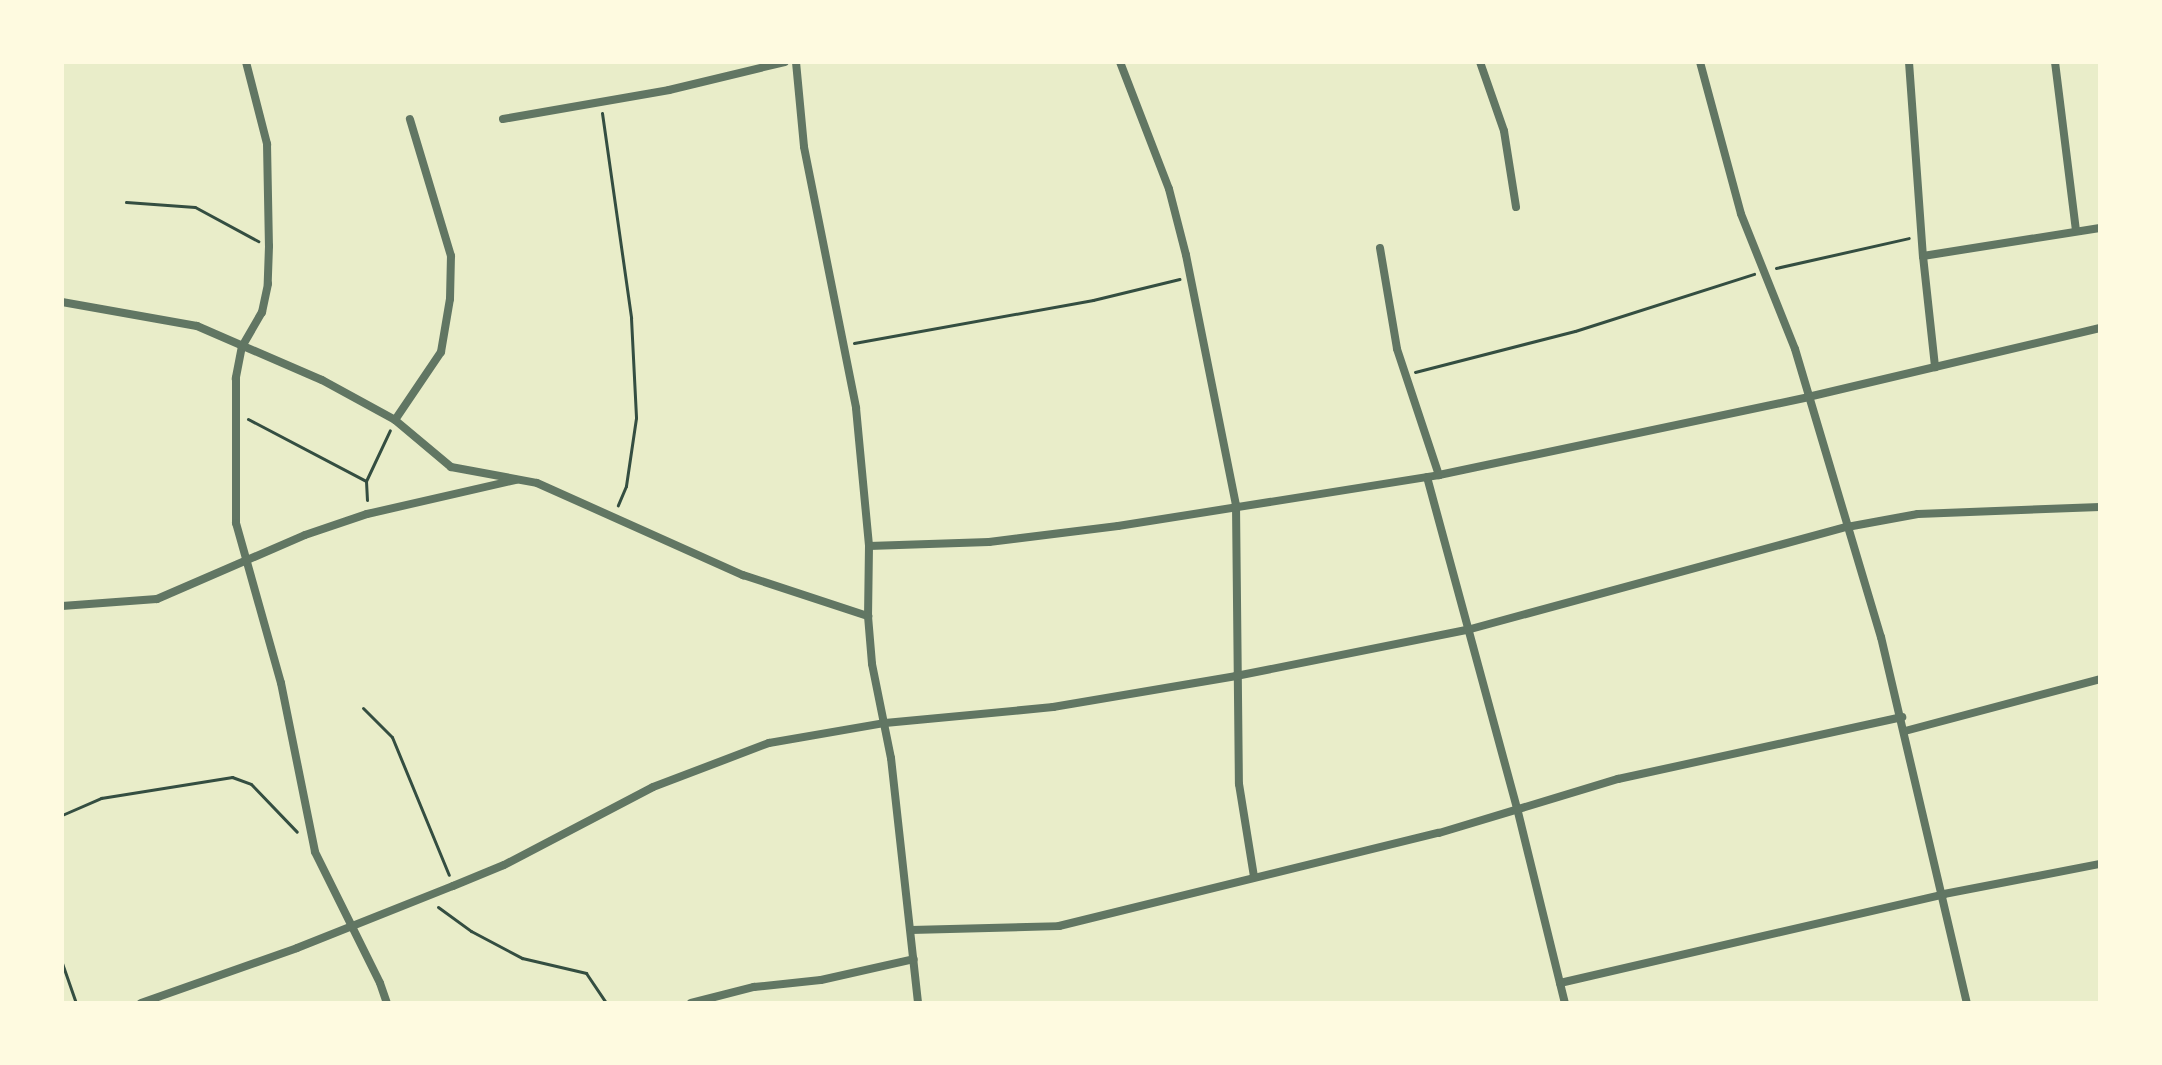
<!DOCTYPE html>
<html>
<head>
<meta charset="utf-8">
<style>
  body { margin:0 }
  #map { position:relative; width:2162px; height:1065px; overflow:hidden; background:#e9edc9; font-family:Manrope,sans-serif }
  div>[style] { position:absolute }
  .path>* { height:3px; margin:-1.5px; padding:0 1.5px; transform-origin:1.5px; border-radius:1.5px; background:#344e41 }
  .minor>* { height:8px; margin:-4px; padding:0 4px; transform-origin:4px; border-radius:4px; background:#617663 }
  span { translate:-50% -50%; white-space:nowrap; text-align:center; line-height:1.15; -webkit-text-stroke:7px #fefae0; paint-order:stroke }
  .frame { position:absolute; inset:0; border:64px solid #fefae0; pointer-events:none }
</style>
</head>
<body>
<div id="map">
  <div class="path">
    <div style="left:602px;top:113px;width:207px;rotate:81.9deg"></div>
    <div style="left:631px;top:318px;width:100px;rotate:87.1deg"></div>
    <div style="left:636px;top:418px;width:69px;rotate:98.4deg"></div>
    <div style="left:626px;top:486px;width:21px;rotate:113deg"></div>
    <div style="left:126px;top:202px;width:69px;rotate:4.1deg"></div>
    <div style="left:195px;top:207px;width:72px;rotate:28.4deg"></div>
    <div style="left:1776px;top:268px;width:136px;rotate:-12.7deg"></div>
    <div style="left:854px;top:343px;width:243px;rotate:-10.2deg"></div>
    <div style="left:1093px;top:300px;width:89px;rotate:-13.6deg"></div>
    <div style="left:1415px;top:372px;width:165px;rotate:-14.4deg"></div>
    <div style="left:1575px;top:331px;width:188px;rotate:-17.7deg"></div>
    <div style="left:248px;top:419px;width:133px;rotate:27.7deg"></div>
    <div style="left:366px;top:481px;width:19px;rotate:87deg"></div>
    <div style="left:366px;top:481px;width:56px;rotate:-64.8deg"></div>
    <div style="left:363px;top:708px;width:41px;rotate:45deg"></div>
    <div style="left:392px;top:737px;width:149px;rotate:67.6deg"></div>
    <div style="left:62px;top:815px;width:43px;rotate:-23.6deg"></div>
    <div style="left:101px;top:798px;width:133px;rotate:-9.1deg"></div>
    <div style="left:232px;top:777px;width:20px;rotate:20deg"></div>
    <div style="left:251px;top:784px;width:66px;rotate:46.2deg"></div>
    <div style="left:438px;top:907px;width:41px;rotate:36deg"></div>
    <div style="left:471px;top:931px;width:58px;rotate:27.9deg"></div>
    <div style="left:522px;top:958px;width:66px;rotate:13.2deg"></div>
    <div style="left:586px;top:973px;width:36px;rotate:56deg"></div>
    <div style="left:62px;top:963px;width:42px;rotate:70.7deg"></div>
  </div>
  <div class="minor">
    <div style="left:246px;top:62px;width:85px;rotate:75.6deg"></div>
    <div style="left:267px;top:144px;width:102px;rotate:88.9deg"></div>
    <div style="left:269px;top:246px;width:38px;rotate:92deg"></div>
    <div style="left:268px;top:284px;width:29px;rotate:102deg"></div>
    <div style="left:262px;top:312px;width:39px;rotate:120deg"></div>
    <div style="left:242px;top:346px;width:33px;rotate:101deg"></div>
    <div style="left:236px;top:378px;width:145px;rotate:90deg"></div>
    <div style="left:236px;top:523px;width:166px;rotate:74.3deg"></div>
    <div style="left:281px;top:683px;width:172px;rotate:78.6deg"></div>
    <div style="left:315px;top:852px;width:146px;rotate:63.6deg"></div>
    <div style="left:380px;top:983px;width:21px;rotate:71deg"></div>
    <div style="left:796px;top:62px;width:85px;rotate:84.6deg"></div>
    <div style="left:804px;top:147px;width:266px;rotate:78.7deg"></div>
    <div style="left:856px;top:408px;width:139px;rotate:84.6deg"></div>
    <div style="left:869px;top:546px;width:70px;rotate:90.8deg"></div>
    <div style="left:868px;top:616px;width:48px;rotate:85.2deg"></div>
    <div style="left:872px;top:664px;width:96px;rotate:78.6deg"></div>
    <div style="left:891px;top:758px;width:246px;rotate:83.7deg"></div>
    <div style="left:1120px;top:62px;width:136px;rotate:68.9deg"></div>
    <div style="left:1169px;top:189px;width:68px;rotate:75.6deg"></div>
    <div style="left:1186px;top:255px;width:255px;rotate:78.7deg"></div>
    <div style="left:1236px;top:505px;width:279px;rotate:89.4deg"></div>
    <div style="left:1239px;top:784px;width:94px;rotate:80.8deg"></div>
    <div style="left:1480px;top:62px;width:73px;rotate:70.8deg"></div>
    <div style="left:1504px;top:131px;width:77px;rotate:81deg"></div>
    <div style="left:1700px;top:62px;width:157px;rotate:74.9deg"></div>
    <div style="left:1741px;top:214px;width:145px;rotate:68.2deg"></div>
    <div style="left:1795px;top:349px;width:301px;rotate:73.4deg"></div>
    <div style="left:1881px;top:637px;width:376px;rotate:76.8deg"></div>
    <div style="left:1909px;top:62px;width:195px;rotate:85.9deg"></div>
    <div style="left:1923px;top:256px;width:112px;rotate:83.8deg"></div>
    <div style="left:2055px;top:62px;width:170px;rotate:82.9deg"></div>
    <div style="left:503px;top:119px;width:169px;rotate:-9.9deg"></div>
    <div style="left:669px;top:90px;width:119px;rotate:-13.6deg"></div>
    <div style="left:1380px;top:248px;width:102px;rotate:80.4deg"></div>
    <div style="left:1397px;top:349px;width:133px;rotate:71.6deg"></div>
    <div style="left:1923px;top:256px;width:179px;rotate:-9deg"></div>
    <div style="left:62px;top:302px;width:137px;rotate:10.1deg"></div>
    <div style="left:197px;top:326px;width:136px;rotate:23.4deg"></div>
    <div style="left:322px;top:380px;width:83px;rotate:28.7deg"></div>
    <div style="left:395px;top:420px;width:73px;rotate:40deg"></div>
    <div style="left:451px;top:467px;width:87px;rotate:10.5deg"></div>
    <div style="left:537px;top:483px;width:226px;rotate:24.1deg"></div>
    <div style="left:743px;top:575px;width:132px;rotate:18.2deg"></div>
    <div style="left:395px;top:420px;width:82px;rotate:-55.9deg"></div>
    <div style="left:441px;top:352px;width:54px;rotate:-80.4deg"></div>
    <div style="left:450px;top:299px;width:43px;rotate:-88.7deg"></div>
    <div style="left:451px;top:256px;width:143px;rotate:-106.7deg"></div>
    <div style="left:1427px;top:477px;width:343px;rotate:74.8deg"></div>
    <div style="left:1517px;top:808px;width:201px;rotate:76.2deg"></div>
    <div style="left:869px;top:546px;width:120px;rotate:-1.9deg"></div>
    <div style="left:989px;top:542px;width:130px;rotate:-7.1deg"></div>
    <div style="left:1118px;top:526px;width:325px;rotate:-9deg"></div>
    <div style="left:1439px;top:475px;width:377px;rotate:-11.9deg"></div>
    <div style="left:1808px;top:397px;width:300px;rotate:-13.3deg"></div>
    <div style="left:62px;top:606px;width:95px;rotate:-4.2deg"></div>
    <div style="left:157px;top:599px;width:161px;rotate:-23.4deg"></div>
    <div style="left:305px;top:535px;width:65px;rotate:-18.7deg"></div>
    <div style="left:367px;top:514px;width:153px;rotate:-12.9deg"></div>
    <div style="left:1905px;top:731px;width:202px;rotate:-14.9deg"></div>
    <div style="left:911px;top:930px;width:148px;rotate:-1.5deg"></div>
    <div style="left:1059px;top:926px;width:391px;rotate:-13.8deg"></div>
    <div style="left:1439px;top:833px;width:187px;rotate:-16.8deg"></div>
    <div style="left:1618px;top:779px;width:291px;rotate:-12.3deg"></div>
    <div style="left:1560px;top:983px;width:394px;rotate:-13deg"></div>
    <div style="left:1944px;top:894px;width:159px;rotate:-10.9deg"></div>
    <div style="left:141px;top:1003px;width:165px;rotate:-19.4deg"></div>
    <div style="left:297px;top:948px;width:168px;rotate:-21.7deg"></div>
    <div style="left:453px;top:886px;width:55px;rotate:-22.4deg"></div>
    <div style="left:504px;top:865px;width:168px;rotate:-27.6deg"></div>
    <div style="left:653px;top:787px;width:124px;rotate:-20.8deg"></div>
    <div style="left:769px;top:743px;width:118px;rotate:-9.8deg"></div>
    <div style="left:885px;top:723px;width:169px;rotate:-5.4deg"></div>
    <div style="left:1053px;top:707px;width:186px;rotate:-9.6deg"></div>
    <div style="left:1236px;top:676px;width:236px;rotate:-11.3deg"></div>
    <div style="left:1467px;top:630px;width:394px;rotate:-15.2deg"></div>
    <div style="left:1847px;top:527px;width:72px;rotate:-10.4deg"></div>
    <div style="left:1918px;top:514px;width:182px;rotate:-2.2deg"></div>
    <div style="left:691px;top:1003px;width:65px;rotate:-14.3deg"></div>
    <div style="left:754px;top:987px;width:67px;rotate:-6deg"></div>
    <div style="left:821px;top:980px;width:95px;rotate:-12.7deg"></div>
  </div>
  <div class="frame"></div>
</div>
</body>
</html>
